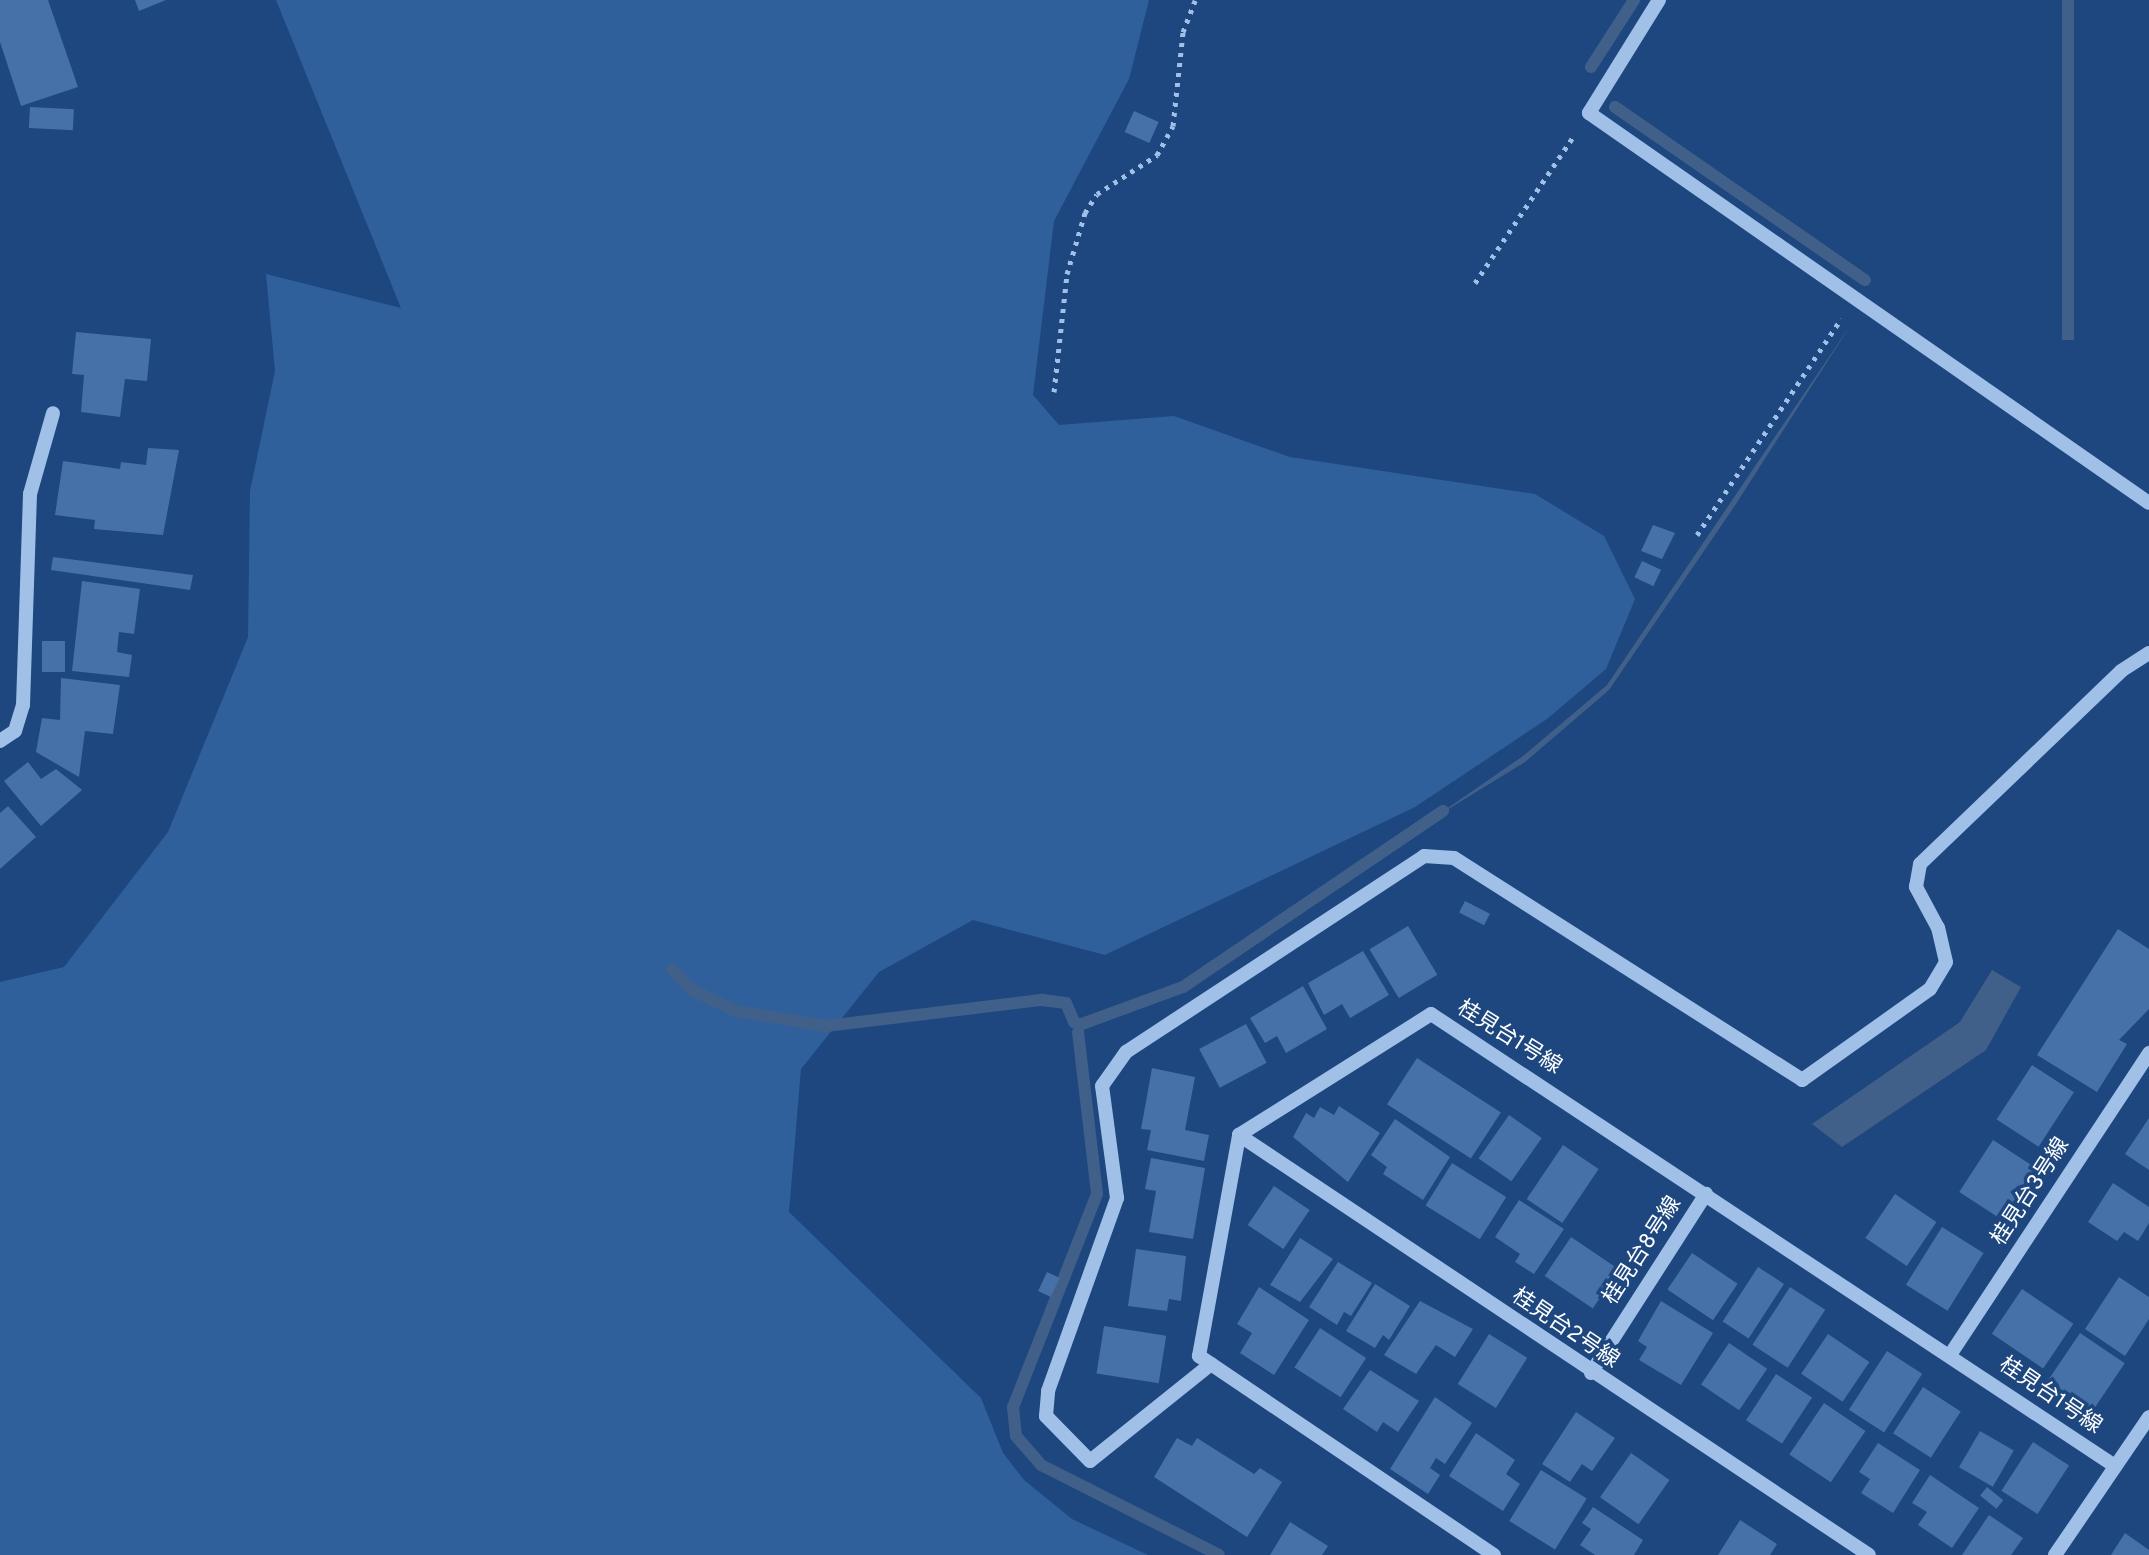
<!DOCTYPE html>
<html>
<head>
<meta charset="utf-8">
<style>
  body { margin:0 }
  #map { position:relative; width:2149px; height:1555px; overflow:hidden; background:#1d477e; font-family:Overpass,"Noto Sans JP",sans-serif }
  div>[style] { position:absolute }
  .green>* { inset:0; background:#2f609c }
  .water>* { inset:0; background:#416089; transform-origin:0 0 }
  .stream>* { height:12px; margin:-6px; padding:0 6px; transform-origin:6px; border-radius:6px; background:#416089 }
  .building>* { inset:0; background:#4570a8; transform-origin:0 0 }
  .path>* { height:5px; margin-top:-2.5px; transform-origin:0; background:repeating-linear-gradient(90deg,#a0c0e8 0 4px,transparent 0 10px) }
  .minor>* { height:14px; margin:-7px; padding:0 7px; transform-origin:7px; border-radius:7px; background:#a0c0e8 }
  span { translate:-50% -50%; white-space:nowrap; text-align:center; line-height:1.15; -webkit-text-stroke:7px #1d477e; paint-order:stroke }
  .street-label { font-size:22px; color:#fff }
</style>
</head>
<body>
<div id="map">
  <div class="green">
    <div style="clip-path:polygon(276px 0,1149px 0,1129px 79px,1054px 221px,1033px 395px,1059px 425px,1174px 416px,1290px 457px,1535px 494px,1604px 536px,1635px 599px,1606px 669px,1547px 719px,1415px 807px,1105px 955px,973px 920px,879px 972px,801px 1069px,789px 1212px,981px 1398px,1003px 1453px,1024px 1480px,1072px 1519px,1148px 1555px,0 1555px,0 982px,64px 967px,168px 832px,248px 637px,250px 491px,275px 371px,266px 274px,401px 308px)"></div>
  </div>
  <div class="water">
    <div style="left:2062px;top:0;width:12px;height:340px"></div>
    <div style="clip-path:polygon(1854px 320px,1734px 507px,1609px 690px,1525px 762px,1429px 821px,1523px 756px,1607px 685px)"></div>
    <div style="clip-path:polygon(1992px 970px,2021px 987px,1986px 1050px,1842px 1147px,1812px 1124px,1960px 1022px)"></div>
  </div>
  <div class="stream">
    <div style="left:1591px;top:67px;width:80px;rotate:-57.3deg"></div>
    <div style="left:1615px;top:107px;width:304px;rotate:34.7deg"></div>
    <div style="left:672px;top:969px;width:29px;rotate:46deg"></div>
    <div style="left:692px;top:990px;width:49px;rotate:25.5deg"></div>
    <div style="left:736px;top:1011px;width:91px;rotate:9.5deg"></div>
    <div style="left:826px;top:1026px;width:218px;rotate:-6.9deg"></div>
    <div style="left:1042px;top:1000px;width:24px;rotate:7deg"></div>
    <div style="left:1066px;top:1003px;width:21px;rotate:67deg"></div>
    <div style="left:1079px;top:1025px;width:111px;rotate:-20.1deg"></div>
    <div style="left:1183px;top:987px;width:314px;rotate:-34.1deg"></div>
    <div style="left:1078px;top:1032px;width:163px;rotate:83.3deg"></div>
    <div style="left:1097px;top:1194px;width:229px;rotate:111.5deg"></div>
    <div style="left:1013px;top:1407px;width:29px;rotate:84deg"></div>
    <div style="left:1016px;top:1436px;width:38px;rotate:49deg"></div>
    <div style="left:1041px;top:1465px;width:199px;rotate:26.8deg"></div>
  </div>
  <div class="building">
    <div style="clip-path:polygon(0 0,48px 0,78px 87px,21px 106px,0 42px)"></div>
    <div style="clip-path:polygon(135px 0,166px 0,139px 11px)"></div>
    <div style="left:30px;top:107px;width:44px;height:21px;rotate:3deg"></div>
    <div style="left:1134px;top:111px;width:27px;height:23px;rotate:24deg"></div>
    <div style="clip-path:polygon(76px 332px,151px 339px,147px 381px,125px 379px,120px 417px,81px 412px,84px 375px,72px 374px)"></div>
    <div style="clip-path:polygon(148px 448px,179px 450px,163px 535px,94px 529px,95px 520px,55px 515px,63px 461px,120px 469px,121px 462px,146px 465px)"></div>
    <div style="clip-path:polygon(1653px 525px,1675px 533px,1662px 559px,1641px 551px)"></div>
    <div style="clip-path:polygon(53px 557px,193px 575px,190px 590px,51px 570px)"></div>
    <div style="left:1642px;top:561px;width:21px;height:18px;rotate:25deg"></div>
    <div style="clip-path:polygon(82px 581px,140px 589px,134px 634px,119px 632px,117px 652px,132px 655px,129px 677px,72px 671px)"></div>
    <div style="left:42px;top:641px;width:23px;height:31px"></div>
    <div style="clip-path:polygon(61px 678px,120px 685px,113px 734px,85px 731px,79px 777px,36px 752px,42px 718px,60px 720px)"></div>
    <div style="clip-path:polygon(28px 762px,41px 779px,56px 769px,82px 790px,41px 826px,4px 781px)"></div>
    <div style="clip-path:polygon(8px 806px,36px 837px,0 869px,0 813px)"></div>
    <div style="left:1465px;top:901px;width:28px;height:13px;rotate:27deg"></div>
    <div style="left:1408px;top:926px;width:57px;height:45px;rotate:59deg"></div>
    <div style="clip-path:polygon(2118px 929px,2149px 949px,2149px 1009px,2119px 1040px,2127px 1044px,2097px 1092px,2037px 1055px)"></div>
    <div style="clip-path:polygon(1363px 951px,1389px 995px,1350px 1018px,1342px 1004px,1324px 1015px,1308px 983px)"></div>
    <div style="clip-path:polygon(1303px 986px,1327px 1029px,1286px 1053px,1277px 1036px,1265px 1043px,1250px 1018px)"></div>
    <div style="left:1246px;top:1024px;width:44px;height:53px;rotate:62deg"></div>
    <div style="left:1417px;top:1058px;width:100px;height:55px;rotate:33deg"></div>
    <div style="left:2032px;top:1065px;width:50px;height:65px;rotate:33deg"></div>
    <div style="clip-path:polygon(1152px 1068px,1195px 1077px,1185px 1130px,1209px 1135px,1204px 1161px,1147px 1150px,1151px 1130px,1141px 1129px)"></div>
    <div style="clip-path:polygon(1339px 1106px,1380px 1133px,1348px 1182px,1293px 1137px,1306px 1113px,1314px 1118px,1320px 1107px,1334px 1115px)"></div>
    <div style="left:1509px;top:1115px;width:40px;height:53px;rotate:35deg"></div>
    <div style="clip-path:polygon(2149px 1118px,2149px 1170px,2125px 1154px)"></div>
    <div style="clip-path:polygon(1395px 1119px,1450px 1157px,1423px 1200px,1383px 1174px,1387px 1167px,1371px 1155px)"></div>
    <div style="left:1993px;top:1140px;width:57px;height:62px;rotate:33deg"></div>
    <div style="left:1563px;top:1145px;width:43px;height:65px;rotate:34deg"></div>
    <div style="clip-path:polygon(1151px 1158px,1205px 1168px,1193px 1239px,1149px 1232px,1156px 1191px,1145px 1189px)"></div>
    <div style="left:1452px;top:1163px;width:64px;height:50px;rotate:32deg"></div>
    <div style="clip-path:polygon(2113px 1183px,2149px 1207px,2149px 1223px,2138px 1241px,2124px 1232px,2117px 1241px,2088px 1222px)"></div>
    <div style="left:1274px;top:1186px;width:43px;height:47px;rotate:34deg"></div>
    <div style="left:1895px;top:1194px;width:50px;height:53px;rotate:34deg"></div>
    <div style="clip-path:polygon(1519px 1200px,1564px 1229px,1534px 1274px,1515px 1262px,1520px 1254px,1495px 1237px)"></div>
    <div style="left:1942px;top:1227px;width:49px;height:68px;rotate:32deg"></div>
    <div style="left:1571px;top:1237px;width:58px;height:47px;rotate:34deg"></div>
    <div style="clip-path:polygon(1300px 1238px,1333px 1259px,1300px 1302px,1270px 1285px)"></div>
    <div style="clip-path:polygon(1136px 1249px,1186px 1256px,1181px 1301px,1169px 1299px,1167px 1311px,1128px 1306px)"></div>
    <div style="left:1692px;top:1253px;width:55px;height:44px;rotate:34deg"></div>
    <div style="clip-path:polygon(1338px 1262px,1372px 1283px,1351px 1316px,1344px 1312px,1337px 1325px,1309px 1307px)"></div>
    <div style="left:1758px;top:1267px;width:31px;height:65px;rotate:33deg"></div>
    <div style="left:1047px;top:1272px;width:14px;height:21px;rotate:25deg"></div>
    <div style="clip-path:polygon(2119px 1277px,2149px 1297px,2149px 1319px,2125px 1356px,2085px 1329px)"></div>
    <div style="clip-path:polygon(1375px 1284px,1410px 1306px,1389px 1340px,1383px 1335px,1375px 1348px,1346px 1331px)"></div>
    <div style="left:1524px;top:1285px;width:10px;height:13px;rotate:29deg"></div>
    <div style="clip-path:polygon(1259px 1287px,1309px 1320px,1274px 1375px,1240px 1353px,1252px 1333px,1237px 1324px)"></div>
    <div style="left:1790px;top:1287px;width:42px;height:69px;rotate:33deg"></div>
    <div style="left:2022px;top:1289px;width:62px;height:54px;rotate:34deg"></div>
    <div style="clip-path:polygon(1420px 1301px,1473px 1329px,1455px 1357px,1436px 1345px,1416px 1374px,1384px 1355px)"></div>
    <div style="clip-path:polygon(1661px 1301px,1713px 1333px,1681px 1385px,1639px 1360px,1647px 1347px,1638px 1341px)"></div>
    <div style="left:1104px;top:1326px;width:63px;height:48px;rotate:9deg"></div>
    <div style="left:1320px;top:1328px;width:55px;height:47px;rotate:33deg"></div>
    <div style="left:2080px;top:1333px;width:54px;height:61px;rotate:34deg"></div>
    <div style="left:1489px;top:1334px;width:45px;height:59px;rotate:32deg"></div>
    <div style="left:1828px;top:1334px;width:50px;height:48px;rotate:34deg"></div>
    <div style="left:1729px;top:1343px;width:46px;height:50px;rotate:34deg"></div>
    <div style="left:1887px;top:1351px;width:42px;height:70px;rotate:33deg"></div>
    <div style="clip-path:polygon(1370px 1370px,1419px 1401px,1398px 1432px,1383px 1422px,1377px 1432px,1343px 1409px)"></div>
    <div style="left:1776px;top:1374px;width:43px;height:55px;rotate:33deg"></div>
    <div style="left:1923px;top:1387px;width:45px;height:55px;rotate:33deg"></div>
    <div style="clip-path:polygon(1435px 1397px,1472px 1423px,1445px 1464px,1436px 1458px,1430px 1468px,1440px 1475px,1428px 1494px,1390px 1469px)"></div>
    <div style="left:1824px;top:1403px;width:50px;height:62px;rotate:34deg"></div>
    <div style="clip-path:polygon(1576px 1412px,1615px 1438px,1592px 1471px,1582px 1464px,1570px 1482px,1542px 1464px)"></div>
    <div style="left:1980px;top:1431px;width:39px;height:42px;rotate:30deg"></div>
    <div style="clip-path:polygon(1476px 1433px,1515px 1460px,1506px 1474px,1520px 1484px,1503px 1511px,1449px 1476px)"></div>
    <div style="clip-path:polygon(1177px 1438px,1192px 1446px,1197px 1438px,1254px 1474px,1260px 1468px,1282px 1482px,1247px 1537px,1154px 1477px)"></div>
    <div style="left:2033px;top:1442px;width:43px;height:58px;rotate:33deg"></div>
    <div style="clip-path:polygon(1878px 1443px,1920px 1470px,1893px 1513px,1861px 1493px,1870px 1479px,1859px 1472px)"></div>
    <div style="left:1631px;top:1453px;width:47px;height:54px;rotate:35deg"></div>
    <div style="left:1541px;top:1470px;width:54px;height:60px;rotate:32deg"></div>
    <div style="clip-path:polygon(1930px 1475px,1979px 1508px,1952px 1548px,1918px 1525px,1927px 1512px,1912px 1503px)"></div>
    <div style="left:1987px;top:1487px;width:21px;height:11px;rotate:39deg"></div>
    <div style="clip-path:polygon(1593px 1507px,1643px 1540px,1634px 1555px,1595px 1555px,1580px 1545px,1591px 1529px,1582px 1523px)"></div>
    <div style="clip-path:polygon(1989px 1515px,2023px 1538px,2011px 1555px,1962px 1555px)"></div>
    <div style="clip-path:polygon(1740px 1520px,1777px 1544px,1770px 1555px,1718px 1555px)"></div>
    <div style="clip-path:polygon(1290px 1522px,1328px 1546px,1322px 1555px,1270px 1555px)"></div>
    <div style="clip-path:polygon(2125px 1533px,2149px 1550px,2149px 1555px,2111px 1555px)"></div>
  </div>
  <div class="path">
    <div style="left:1475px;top:283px;width:179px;rotate:-56.1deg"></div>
    <div style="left:1054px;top:392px;width:119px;rotate:-83.7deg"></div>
    <div style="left:1067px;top:274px;width:64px;rotate:-73.6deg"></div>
    <div style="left:1085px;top:213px;width:22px;rotate:-58deg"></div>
    <div style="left:1097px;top:194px;width:72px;rotate:-33deg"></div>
    <div style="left:1157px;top:155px;width:33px;rotate:-61deg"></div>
    <div style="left:1173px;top:126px;width:95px;rotate:-83.9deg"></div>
    <div style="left:1183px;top:32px;width:34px;rotate:-69deg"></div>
    <div style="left:1697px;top:535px;width:260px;rotate:-56.3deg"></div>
  </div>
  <div class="minor">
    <div style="left:1659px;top:0;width:133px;rotate:121.8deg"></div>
    <div style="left:1589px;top:113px;width:682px;rotate:34.85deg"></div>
    <div style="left:0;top:741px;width:18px;rotate:-34deg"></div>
    <div style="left:15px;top:731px;width:27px;rotate:-73deg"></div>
    <div style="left:23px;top:705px;width:211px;rotate:-88.1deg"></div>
    <div style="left:30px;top:494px;width:84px;rotate:-74.1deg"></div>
    <div style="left:1239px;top:1135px;width:757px;rotate:33.69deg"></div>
    <div style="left:1950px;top:1355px;width:362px;rotate:-56.6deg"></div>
    <div style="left:1211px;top:1364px;width:155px;rotate:141.3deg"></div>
    <div style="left:1090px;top:1461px;width:63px;rotate:-134.4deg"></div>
    <div style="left:1046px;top:1416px;width:25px;rotate:-85deg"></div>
    <div style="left:1048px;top:1391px;width:205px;rotate:-70.3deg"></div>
    <div style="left:1117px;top:1198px;width:113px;rotate:-97.6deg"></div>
    <div style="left:1102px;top:1086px;width:42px;rotate:-54.8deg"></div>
    <div style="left:1126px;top:1052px;width:357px;rotate:-33.3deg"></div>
    <div style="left:1424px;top:856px;width:30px;rotate:4deg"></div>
    <div style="left:1454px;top:858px;width:413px;rotate:32.5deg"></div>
    <div style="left:1802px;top:1080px;width:157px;rotate:-35.4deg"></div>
    <div style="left:1930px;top:989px;width:31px;rotate:-59deg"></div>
    <div style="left:1946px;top:962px;width:35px;rotate:-103deg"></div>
    <div style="left:1938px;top:928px;width:47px;rotate:-118.2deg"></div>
    <div style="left:1916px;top:887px;width:23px;rotate:-80deg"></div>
    <div style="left:1920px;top:864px;width:279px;rotate:-43.8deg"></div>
    <div style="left:2121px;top:671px;width:33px;rotate:-33deg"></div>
    <div style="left:1591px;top:1373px;width:213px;rotate:-57.3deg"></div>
    <div style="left:1494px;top:1555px;width:356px;rotate:-146deg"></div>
    <div style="left:1199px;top:1356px;width:225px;rotate:-79.7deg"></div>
    <div style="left:1239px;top:1135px;width:227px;rotate:-32.2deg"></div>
    <div style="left:1431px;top:1014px;width:820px;rotate:33.46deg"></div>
    <div style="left:2055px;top:1555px;width:167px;rotate:-55.7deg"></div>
  </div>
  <div class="street-label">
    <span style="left:1509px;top:1038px;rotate:32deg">桂見台1号線</span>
    <span style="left:2031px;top:1192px;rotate:-57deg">桂見台3号線</span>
    <span style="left:1643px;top:1251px;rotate:-57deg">桂見台8号線</span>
    <span style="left:1565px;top:1329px;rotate:34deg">桂見台2号線</span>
    <span style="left:2050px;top:1396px;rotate:34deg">桂見台1号線</span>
  </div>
</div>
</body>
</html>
